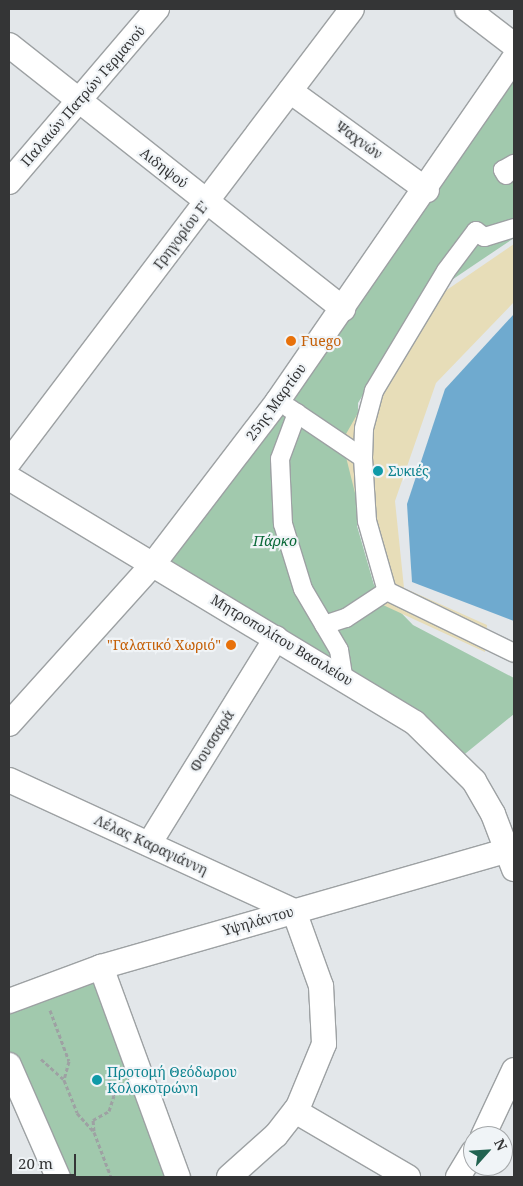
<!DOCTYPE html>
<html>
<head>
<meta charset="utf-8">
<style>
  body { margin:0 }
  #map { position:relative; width:523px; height:1186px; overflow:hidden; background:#e3e7ea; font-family:"Noto Serif",serif }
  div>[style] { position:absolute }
  .green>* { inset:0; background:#a1c9ad }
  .sand>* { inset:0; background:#e7ddb8 }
  .water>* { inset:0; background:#6faacf }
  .path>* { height:3px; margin-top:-1.5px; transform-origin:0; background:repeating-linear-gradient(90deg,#9ea1a3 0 4px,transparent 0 6.5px) }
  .roads { filter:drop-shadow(1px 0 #9da1a3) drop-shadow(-1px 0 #9da1a3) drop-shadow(0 1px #9da1a3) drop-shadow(0 -1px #9da1a3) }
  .pedestrian>* { height:18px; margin:-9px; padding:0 9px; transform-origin:9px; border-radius:9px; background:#fff }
  .minor>* { height:24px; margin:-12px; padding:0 12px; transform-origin:12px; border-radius:12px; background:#fff }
  .dots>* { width:14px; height:14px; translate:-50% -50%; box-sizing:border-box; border:2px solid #f0f4f7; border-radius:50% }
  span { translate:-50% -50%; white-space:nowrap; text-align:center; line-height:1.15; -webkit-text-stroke:4.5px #f0f4f7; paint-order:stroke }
  .street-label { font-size:14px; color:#343536 }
  .food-label { font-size:14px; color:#c56008 }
  .left { translate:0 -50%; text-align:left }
  .right { translate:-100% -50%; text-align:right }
  .culture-label { font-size:14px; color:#0d838f }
  .park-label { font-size:14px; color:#0a6939; font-style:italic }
  .frame { position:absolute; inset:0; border:10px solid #343536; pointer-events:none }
  .north { position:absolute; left:463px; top:1126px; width:50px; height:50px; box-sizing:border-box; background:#f0f4f7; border:1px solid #a5a8aa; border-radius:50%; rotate:64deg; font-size:14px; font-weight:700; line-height:20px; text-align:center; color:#343536 }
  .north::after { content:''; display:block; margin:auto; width:18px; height:22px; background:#226351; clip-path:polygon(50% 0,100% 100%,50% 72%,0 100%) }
  .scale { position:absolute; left:10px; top:1154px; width:66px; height:22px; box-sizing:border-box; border:2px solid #343536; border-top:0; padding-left:6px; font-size:15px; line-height:18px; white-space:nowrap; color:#343536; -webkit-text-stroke:4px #f0f4f7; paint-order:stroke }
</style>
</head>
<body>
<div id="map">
  <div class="green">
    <div style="clip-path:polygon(514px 58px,514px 238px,419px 302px,358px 403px,357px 526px,374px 585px,413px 625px,514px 678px,514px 714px,455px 762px,154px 563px)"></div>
    <div style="clip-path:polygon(101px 967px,178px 1177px,58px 1177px,9px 1065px,9px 1001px)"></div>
  </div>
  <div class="sand">
    <div style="clip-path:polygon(514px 244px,514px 302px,436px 383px,395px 501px,404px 588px,487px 625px,485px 652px,383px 605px,342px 441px,416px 311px)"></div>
  </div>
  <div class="water">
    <div style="clip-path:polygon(514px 314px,514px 621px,412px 582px,407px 504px,445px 389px)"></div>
  </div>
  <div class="path">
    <div style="left:50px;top:1010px;width:54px;rotate:69.6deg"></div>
    <div style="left:69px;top:1061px;width:20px;rotate:105deg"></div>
    <div style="left:41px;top:1059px;width:31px;rotate:42deg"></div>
    <div style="left:64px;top:1080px;width:35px;rotate:68deg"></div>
    <div style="left:77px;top:1113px;width:25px;rotate:48deg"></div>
    <div style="left:94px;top:1132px;width:48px;rotate:69.3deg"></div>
    <div style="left:94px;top:1131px;width:11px;rotate:-95deg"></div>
    <div style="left:93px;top:1120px;width:18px;rotate:-29deg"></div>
    <div style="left:109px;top:1111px;width:16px;rotate:-72deg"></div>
    <div style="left:114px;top:1096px;width:14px;rotate:-115deg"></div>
    <div style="left:108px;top:1083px;width:14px;rotate:-54deg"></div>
  </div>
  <div class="roads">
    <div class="pedestrian">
      <div style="left:506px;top:175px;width:6px;rotate:-121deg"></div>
      <div style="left:503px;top:170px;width:13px;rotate:-29deg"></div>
      <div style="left:514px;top:228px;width:31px;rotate:163deg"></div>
      <div style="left:484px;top:237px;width:10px;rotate:-143deg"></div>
      <div style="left:476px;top:231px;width:50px;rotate:126.9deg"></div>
      <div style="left:446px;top:271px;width:140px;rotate:121deg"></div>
      <div style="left:374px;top:391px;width:39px;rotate:105deg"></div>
      <div style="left:364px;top:429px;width:29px;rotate:92deg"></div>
      <div style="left:363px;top:458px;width:63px;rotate:86.4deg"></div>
      <div style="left:367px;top:521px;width:73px;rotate:74.1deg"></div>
      <div style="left:387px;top:591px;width:141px;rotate:26deg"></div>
      <div style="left:289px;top:408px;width:89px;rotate:34deg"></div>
      <div style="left:297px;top:413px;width:49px;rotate:110.3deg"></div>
      <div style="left:280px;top:459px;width:65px;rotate:87.4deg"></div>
      <div style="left:283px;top:524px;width:68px;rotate:72.9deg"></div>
      <div style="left:303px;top:589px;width:71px;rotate:59.5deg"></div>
      <div style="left:339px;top:650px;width:26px;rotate:81deg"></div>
      <div style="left:324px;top:625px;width:23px;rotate:-18deg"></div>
      <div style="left:346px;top:618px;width:49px;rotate:-33.4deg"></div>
    </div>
    <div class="minor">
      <div style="left:467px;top:9px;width:59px;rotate:37.5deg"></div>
      <div style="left:9px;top:45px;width:426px;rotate:38.3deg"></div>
      <div style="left:290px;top:91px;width:169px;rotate:35.9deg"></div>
      <div style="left:9px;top:182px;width:228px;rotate:-49.5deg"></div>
      <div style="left:9px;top:462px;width:568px;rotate:-52.87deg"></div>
      <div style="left:9px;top:478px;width:474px;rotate:31.1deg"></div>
      <div style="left:415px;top:723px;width:83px;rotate:44.5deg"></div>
      <div style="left:474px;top:781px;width:38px;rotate:60deg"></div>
      <div style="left:493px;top:814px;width:59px;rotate:69.1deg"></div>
      <div style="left:9px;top:724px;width:217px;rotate:-48deg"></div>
      <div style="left:154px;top:563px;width:203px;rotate:-52.6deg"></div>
      <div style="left:277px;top:402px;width:418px;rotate:-55.4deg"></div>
      <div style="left:9px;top:780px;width:314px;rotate:24.7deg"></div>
      <div style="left:294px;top:911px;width:80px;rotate:70.2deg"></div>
      <div style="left:321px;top:986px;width:58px;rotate:87deg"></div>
      <div style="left:324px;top:1044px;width:68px;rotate:112.4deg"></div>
      <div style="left:298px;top:1107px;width:36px;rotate:128deg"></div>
      <div style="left:276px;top:1135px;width:63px;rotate:138.2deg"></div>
      <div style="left:149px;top:844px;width:242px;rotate:-58.3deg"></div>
      <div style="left:101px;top:967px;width:224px;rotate:69.9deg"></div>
      <div style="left:9px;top:1001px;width:98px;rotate:-20.3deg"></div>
      <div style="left:101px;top:967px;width:424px;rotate:-16deg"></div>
      <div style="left:9px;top:1065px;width:122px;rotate:66.4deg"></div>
      <div style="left:295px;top:1111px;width:131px;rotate:30.3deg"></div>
      <div style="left:483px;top:1136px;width:73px;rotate:-64.8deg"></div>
      <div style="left:458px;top:1177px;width:29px;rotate:-59deg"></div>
    </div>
  </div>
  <div class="dots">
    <div style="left:291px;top:341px;background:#e8710a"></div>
    <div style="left:378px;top:471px;background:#0f9aa8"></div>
    <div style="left:231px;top:645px;background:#e8710a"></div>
    <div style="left:97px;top:1080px;background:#0f9aa8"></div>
  </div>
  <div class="street-label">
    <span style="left:83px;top:96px;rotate:-49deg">Παλαιών Πατρών Γερμανού</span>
    <span style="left:359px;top:140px;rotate:36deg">Ψαχνών</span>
    <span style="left:164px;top:168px;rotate:38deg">Αιδηψού</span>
    <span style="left:181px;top:235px;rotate:-53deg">Γρηγορίου Ε'</span>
    <span style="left:276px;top:402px;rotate:-54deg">25ης Μαρτίου</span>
    <span style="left:282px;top:640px;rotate:31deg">Μητροπολίτου Βασιλείου</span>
    <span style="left:212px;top:741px;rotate:-58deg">Φουσσαρά</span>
    <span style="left:151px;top:845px;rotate:25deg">Λέλας Καραγιάννη</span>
    <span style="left:258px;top:921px;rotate:-16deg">Υψηλάντου</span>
  </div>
  <div class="food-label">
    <span class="left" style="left:301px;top:341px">Fuego</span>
    <span class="right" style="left:221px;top:645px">"Γαλατικό Χωριό"</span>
  </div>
  <div class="culture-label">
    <span class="left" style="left:388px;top:471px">Συκιές</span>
    <span class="left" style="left:107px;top:1080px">Προτομή Θεόδωρου<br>Κολοκοτρώνη</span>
  </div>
  <div class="park-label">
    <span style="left:275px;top:541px">Πάρκο</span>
  </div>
  <div class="frame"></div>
  <div class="north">N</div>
  <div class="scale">20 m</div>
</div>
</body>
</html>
